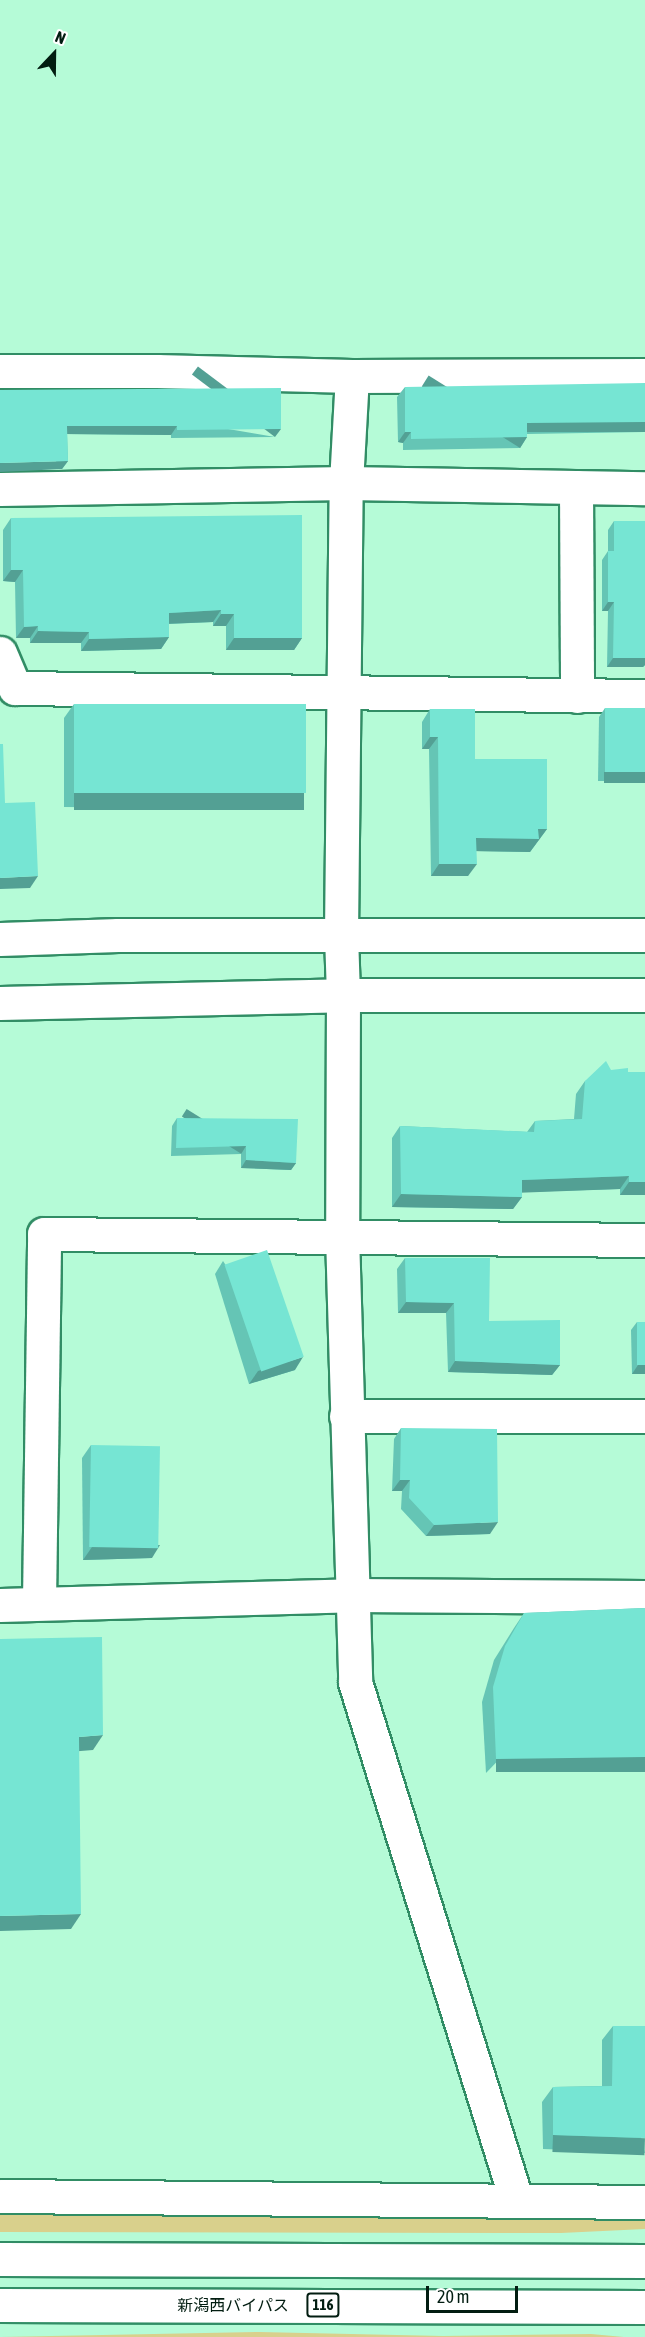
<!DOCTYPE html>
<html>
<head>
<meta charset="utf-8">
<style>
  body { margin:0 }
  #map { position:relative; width:645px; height:2337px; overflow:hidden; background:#b5fbd7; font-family:"Asap Condensed","Noto Sans JP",sans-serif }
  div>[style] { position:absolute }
  .green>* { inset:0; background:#d9d08c }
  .roads { filter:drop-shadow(2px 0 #318d65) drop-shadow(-2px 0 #318d65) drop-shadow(0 2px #318d65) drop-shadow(0 -2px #318d65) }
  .minor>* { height:33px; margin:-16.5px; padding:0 16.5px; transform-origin:16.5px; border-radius:16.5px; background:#fff }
  .tertiary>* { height:33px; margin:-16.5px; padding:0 16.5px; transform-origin:16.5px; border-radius:16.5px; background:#fff }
  .motorway>* { height:33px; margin:-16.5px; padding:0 16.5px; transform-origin:16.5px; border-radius:16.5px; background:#fff }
  .wall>* { inset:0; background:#65c5b5 }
  .shaded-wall>* { inset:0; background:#53a094; transform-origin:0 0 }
  .building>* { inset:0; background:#76e5d3; transform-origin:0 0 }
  span { translate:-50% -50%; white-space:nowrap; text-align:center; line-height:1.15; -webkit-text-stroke:4.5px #fff; paint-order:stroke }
  .shield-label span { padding:2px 4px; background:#fff; border:2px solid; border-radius:4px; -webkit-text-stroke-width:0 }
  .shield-label { font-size:15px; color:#021d11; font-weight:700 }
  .street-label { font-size:16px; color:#021d11 }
  .north { position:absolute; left:24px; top:24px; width:60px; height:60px; -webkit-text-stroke:4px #fff; paint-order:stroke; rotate:22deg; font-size:16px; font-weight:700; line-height:24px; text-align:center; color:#021d11 }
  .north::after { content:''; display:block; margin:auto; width:21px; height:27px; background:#021d11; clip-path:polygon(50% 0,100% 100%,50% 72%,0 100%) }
  .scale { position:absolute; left:426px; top:2286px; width:92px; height:27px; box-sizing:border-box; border:3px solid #021d11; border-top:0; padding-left:8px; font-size:18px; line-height:21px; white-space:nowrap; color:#021d11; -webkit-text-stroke:4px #fff; paint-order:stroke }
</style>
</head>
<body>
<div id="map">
  <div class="green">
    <div style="clip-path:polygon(376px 2212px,645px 2213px,645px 2229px,561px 2233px,0 2232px,0 2214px)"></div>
    <div style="clip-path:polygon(259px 2332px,443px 2336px,591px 2334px,624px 2337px,0 2337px)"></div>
  </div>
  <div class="roads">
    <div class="minor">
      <div style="left:0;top:371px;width:157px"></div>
      <div style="left:157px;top:371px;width:195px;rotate:1.5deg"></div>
      <div style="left:352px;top:376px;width:293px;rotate:-0.2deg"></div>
      <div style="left:576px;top:487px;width:209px;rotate:89.7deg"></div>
      <div style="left:0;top:489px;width:346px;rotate:-1deg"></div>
      <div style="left:346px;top:483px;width:299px;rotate:1deg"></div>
      <div style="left:0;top:653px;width:38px;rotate:67deg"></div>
      <div style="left:15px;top:688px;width:630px;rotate:0.73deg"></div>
      <div style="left:343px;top:995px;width:60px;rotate:-91.9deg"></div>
      <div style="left:341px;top:935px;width:452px;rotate:-89.4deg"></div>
      <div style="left:346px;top:483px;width:107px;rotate:-86.8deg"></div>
      <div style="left:346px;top:1416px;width:299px"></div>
      <div style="left:39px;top:1603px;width:369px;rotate:-89.2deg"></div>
      <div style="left:44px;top:1234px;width:601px;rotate:0.57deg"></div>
      <div style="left:0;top:2196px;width:645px;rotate:0.53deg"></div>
    </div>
    <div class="tertiary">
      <div style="left:0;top:939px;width:118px;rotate:-1.9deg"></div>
      <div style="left:118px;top:935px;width:527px"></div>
      <div style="left:343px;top:995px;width:240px;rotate:90.2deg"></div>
      <div style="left:342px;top:1235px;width:447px;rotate:88.3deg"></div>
      <div style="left:355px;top:1682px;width:541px;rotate:72.7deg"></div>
      <div style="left:0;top:1003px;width:343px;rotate:-1.3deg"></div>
      <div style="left:343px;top:995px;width:302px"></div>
      <div style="left:0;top:1605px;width:352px;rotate:-1.6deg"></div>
      <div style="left:352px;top:1595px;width:293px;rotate:0.4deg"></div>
    </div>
    <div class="motorway">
      <div style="left:0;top:2259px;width:645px;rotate:0.18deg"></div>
      <div style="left:0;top:2305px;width:645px;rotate:0.18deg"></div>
    </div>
  </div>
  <div class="wall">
    <div style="clip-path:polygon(405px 387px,645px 432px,527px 434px,527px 437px,520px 448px,403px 450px,403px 443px,398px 442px,397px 397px)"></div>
    <div style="clip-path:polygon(0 390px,275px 437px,171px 438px,171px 435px,67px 434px,68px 461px,62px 469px)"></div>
    <div style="clip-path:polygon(11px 518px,302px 638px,294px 650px,226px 650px,226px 626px,213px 626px,213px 622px,169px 624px,169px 637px,161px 649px,81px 651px,81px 643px,30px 643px,30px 638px,16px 638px,15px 582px,3px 581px,3px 530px)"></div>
    <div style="clip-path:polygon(614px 521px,645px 521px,645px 665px,643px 667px,607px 667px,608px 611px,602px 611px,602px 560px,608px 551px,608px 530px)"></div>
    <div style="clip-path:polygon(74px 704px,304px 795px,294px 809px,64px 807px,64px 718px)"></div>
    <div style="clip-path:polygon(605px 708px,645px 708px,645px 781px,598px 781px,599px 717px)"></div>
    <div style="clip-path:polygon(430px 709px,475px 759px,547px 829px,530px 852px,476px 851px,468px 876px,431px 876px,429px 749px,422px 749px,422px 722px)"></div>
    <div style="clip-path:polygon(611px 1070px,628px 1072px,645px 1072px,645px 1195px,620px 1195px,620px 1189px,522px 1192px,522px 1197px,513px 1209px,392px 1207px,392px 1138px,400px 1126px,527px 1132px,535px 1121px,574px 1119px,576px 1094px,585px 1081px)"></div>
    <div style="clip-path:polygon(177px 1118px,296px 1163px,291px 1170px,241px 1168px,241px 1154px,171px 1156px,172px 1126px)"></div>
    <div style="clip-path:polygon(405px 1258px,489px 1321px,560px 1365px,552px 1375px,448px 1372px,446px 1313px,398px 1313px,397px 1269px)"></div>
    <div style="clip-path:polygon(223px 1261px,295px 1370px,249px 1384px,215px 1274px)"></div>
    <div style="clip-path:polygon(637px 1322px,645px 1322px,645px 1374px,632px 1374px,631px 1330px)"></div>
    <div style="clip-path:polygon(401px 1428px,490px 1534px,426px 1536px,401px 1509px,402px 1491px,392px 1491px,394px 1439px)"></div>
    <div style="clip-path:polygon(91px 1445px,152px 1558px,83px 1560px,82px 1458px)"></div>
    <div style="clip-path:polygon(645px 1608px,486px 1773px,482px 1702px,494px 1660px,514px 1628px,524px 1613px)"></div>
    <div style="clip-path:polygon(613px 2026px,645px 2153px,543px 2149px,542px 2102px,553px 2087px,602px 2086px,602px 2040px)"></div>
  </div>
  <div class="shaded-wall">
    <div style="left:645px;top:422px;width:10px;height:118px;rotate:90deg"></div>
    <div style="clip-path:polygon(67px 426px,177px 426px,171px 435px,61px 434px)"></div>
    <div style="left:281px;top:429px;width:10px;height:104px;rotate:127deg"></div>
    <div style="clip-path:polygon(405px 432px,411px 432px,403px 443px,398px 442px)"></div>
    <div style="left:527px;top:437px;width:13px;height:116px;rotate:122deg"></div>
    <div style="clip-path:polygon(68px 461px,62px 469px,0 472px,0 463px)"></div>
    <div style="clip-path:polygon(11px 570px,23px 570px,15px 582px,3px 581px)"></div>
    <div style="clip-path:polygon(608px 602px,614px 602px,608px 611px,602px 611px)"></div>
    <div style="clip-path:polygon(221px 610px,213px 622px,161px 624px,169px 613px)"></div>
    <div style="clip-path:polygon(221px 614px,234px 614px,226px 626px,213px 626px)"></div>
    <div style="clip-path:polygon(38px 626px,30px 638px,16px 638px,24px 627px)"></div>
    <div style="clip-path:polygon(38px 631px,89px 632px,81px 643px,30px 643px)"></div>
    <div style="clip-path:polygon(169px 637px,161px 649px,81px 651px,89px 639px)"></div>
    <div style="clip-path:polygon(234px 638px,302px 638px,294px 650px,226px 650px)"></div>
    <div style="clip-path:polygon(613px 658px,645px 658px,645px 665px,643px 667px,607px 667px)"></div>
    <div style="clip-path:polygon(430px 737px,438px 737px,429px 749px,422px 749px)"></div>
    <div style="left:604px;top:772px;width:41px;height:11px"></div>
    <div style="left:74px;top:793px;width:230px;height:17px"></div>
    <div style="clip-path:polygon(538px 829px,547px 829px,530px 852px,468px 851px,476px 838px)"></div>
    <div style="clip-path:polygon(439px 864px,477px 864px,468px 876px,431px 876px)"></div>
    <div style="clip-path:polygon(38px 876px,30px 888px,0 889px,0 878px)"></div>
    <div style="left:246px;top:1146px;width:9px;height:70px;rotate:122deg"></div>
    <div style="clip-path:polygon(246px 1160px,296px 1163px,291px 1170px,241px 1168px)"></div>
    <div style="clip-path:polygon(629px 1176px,620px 1189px,513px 1193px,522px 1180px)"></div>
    <div style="clip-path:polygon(629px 1182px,645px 1182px,645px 1195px,620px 1195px)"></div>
    <div style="clip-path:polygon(401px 1194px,522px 1197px,513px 1209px,392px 1207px)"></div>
    <div style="clip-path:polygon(406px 1302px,454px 1303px,446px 1313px,398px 1313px)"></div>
    <div style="clip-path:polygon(303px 1357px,295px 1370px,249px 1384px,258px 1371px)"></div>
    <div style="clip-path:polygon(455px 1361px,560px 1365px,552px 1375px,448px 1372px)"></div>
    <div style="clip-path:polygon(638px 1365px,645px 1365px,645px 1374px,632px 1374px)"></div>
    <div style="clip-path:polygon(400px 1480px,410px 1480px,402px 1491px,392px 1491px)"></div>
    <div style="clip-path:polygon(498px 1522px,490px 1534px,426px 1536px,434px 1525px)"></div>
    <div style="clip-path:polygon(160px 1545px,152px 1558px,83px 1560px,92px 1547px)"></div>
    <div style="clip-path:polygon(103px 1735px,93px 1750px,68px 1752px,79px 1737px)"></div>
    <div style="left:645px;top:1757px;width:15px;height:149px;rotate:90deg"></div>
    <div style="clip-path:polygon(81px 1914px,71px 1929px,0 1931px,0 1916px)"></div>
    <div style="left:553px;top:2135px;width:92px;height:17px;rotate:2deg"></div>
  </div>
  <div class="building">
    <div style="clip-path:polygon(645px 383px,645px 422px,527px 423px,527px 437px,411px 439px,411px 432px,405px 432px,405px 387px)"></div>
    <div style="clip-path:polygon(281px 388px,281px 429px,177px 430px,177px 426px,67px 426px,68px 461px,0 463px,0 390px)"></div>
    <div style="clip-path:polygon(302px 515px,302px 638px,234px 638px,234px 614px,221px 614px,221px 610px,169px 613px,169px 637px,89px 639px,89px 632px,38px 631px,38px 626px,24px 627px,23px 570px,11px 570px,11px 518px)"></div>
    <div style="clip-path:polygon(614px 521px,645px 521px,645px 658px,613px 658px,614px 602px,608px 602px,608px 551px,614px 551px)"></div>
    <div style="left:74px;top:704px;width:232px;height:89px"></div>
    <div style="left:605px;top:708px;width:40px;height:64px"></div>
    <div style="clip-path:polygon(430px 709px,475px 709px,475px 759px,547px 759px,547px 829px,538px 829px,539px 839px,476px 838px,477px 864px,439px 864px,438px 737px,430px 737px)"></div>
    <div style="clip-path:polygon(0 744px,3px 744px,5px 803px,35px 802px,38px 876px,0 878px)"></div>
    <div style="clip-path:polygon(606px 1061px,611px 1070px,628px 1068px,628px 1072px,645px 1072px,645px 1182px,629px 1182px,629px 1176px,522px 1180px,522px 1197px,401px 1194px,400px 1126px,534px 1132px,535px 1121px,582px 1119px,585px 1081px)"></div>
    <div style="clip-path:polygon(177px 1118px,298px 1119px,296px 1163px,246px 1160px,246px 1146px,176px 1148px)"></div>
    <div style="left:267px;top:1250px;width:113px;height:45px;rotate:71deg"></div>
    <div style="clip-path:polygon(405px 1258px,490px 1258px,489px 1321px,560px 1320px,560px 1365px,455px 1361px,454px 1303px,406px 1302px)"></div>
    <div style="left:637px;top:1322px;width:8px;height:43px"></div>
    <div style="clip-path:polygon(401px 1428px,497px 1429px,498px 1522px,434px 1525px,409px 1498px,410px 1480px,400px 1480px)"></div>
    <div style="left:91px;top:1445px;width:69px;height:102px;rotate:1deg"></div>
    <div style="clip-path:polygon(645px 1608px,645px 1757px,496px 1759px,493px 1687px,505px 1646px,524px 1613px)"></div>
    <div style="clip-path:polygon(102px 1637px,103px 1735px,79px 1737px,81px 1914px,0 1916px,0 1639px)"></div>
    <div style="clip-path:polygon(613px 2026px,645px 2026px,645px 2138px,553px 2135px,553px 2087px,612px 2086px)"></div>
  </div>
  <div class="shield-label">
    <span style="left:323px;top:2305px">116</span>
  </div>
  <div class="street-label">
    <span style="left:233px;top:2305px">新潟西バイパス</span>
  </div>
  <div class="north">N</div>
  <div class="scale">20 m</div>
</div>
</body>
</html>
